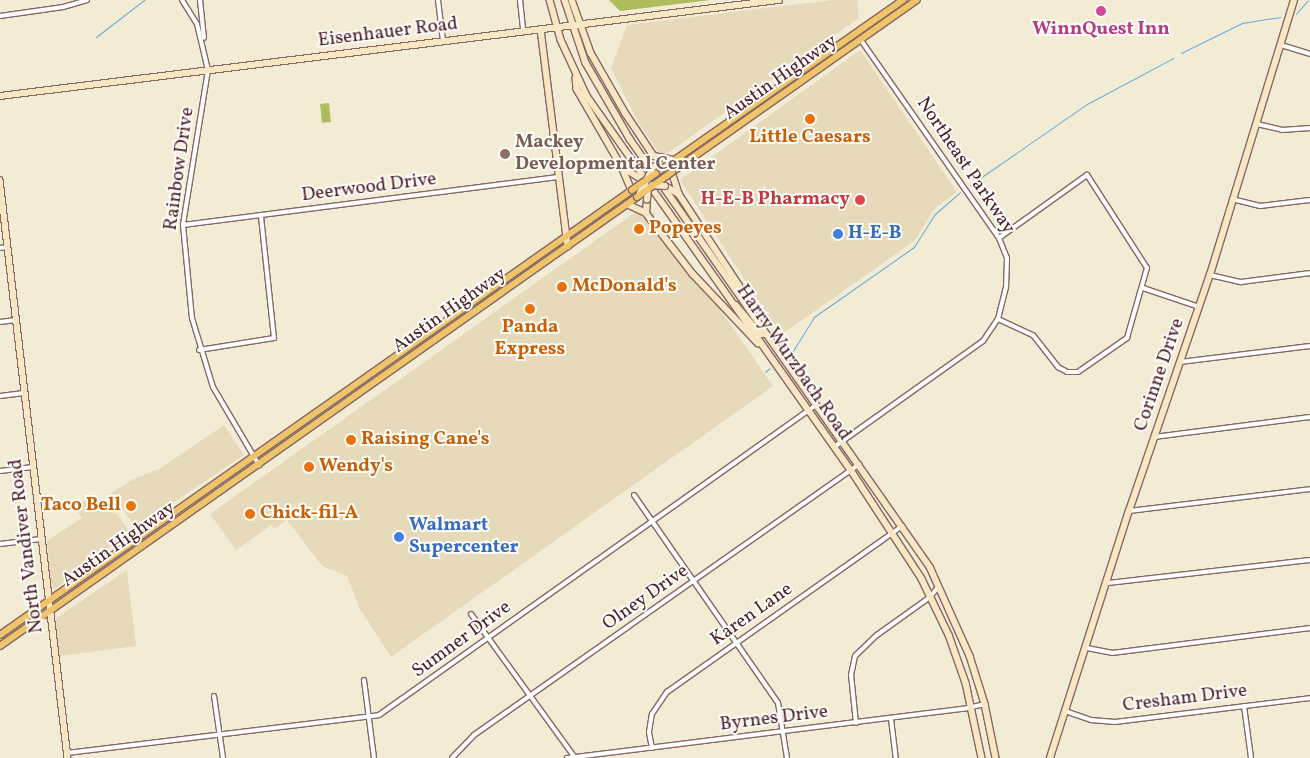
<!DOCTYPE html>
<html>
<head>
<meta charset="utf-8">
<style>
  body { margin:0 }
  #map { position:relative; width:1310px; height:758px; overflow:hidden; background:#f2ecd5; font-family:Vollkorn,serif }
  div>[style] { position:absolute }
  .built>* { inset:0; background:#e7daba }
  .green>* { inset:0; background:#aebc5e; transform-origin:0 0 }
  .stream>* { height:1px; margin:-0.5px; padding:0 0.5px; transform-origin:0.5px; border-radius:0.5px; background:#62abd9 }
  .roads { filter:drop-shadow(1px 0 #856766) drop-shadow(-1px 0 #856766) drop-shadow(0 1px #856766) drop-shadow(0 -1px #856766) }
  .street>* { height:4px; margin:-2px; padding:0 2px; transform-origin:2px; border-radius:2px; background:#fff }
  .secondary>* { height:5.5px; margin:-2.75px; padding:0 2.75px; transform-origin:2.75px; border-radius:2.75px; background:#f9e7c3 }
  .primary>* { height:6px; margin:-3px; padding:0 3px; transform-origin:3px; border-radius:3px; background:#f0c469 }
  .bridges { filter:drop-shadow(1px 0 #856766) drop-shadow(-1px 0 #856766) drop-shadow(0 1px #856766) drop-shadow(0 -1px #856766) }
  .secondary-bridge>* { height:5.5px; margin:-2.75px; padding:0 2.75px; transform-origin:2.75px; border-radius:2.75px; background:#f9e7c3 }
  .primary-bridge>* { height:6px; margin:-3px; padding:0 3px; transform-origin:3px; border-radius:3px; background:#f0c469 }
  .dots>* { width:14px; height:14px; translate:-50% -50%; box-sizing:border-box; border:2px solid #fdfcf7; border-radius:50% }
  span { translate:-50% -50%; white-space:nowrap; text-align:center; line-height:1.15; -webkit-text-stroke:4px #fdfcf7; paint-order:stroke }
  .hotel-label { font-size:19px; color:#b23c85; font-weight:700 }
  .street-label { font-size:19px; color:#4a1f2b }
  .food-label { font-size:19px; color:#c56008; font-weight:700 }
  .left { translate:0 -50%; text-align:left }
  .right { translate:-100% -50%; text-align:right }
  .education-label { font-size:19px; color:#785e54; font-weight:700 }
  .health-label { font-size:19px; color:#be3a42; font-weight:700 }
  .shop-label { font-size:19px; color:#366cbe; font-weight:700 }
</style>
</head>
<body>
<div id="map">
  <div class="built">
    <div style="clip-path:polygon(833px 0,857px 0,859px 18px,662px 157px,639px 124px,611px 68px,627px 25px)"></div>
    <div style="clip-path:polygon(860px 50px,957px 192px,935px 208px,914px 241px,781px 335px,680px 180px)"></div>
    <div style="clip-path:polygon(647px 204px,773px 386px,391px 657px,360px 609px,347px 576px,322px 566px,287px 520px,274px 529px,271px 525px,236px 550px,210px 514px)"></div>
    <div style="clip-path:polygon(224px 425px,244px 455px,136px 528px,111px 493px,134px 479px,161px 468px)"></div>
    <div style="clip-path:polygon(101px 499px,107px 500px,130px 532px,55px 589px,51px 586px,47px 541px,82px 518px,72px 503px)"></div>
    <div style="clip-path:polygon(127px 570px,136px 646px,60px 656px,55px 619px)"></div>
  </div>
  <div class="green">
    <div style="clip-path:polygon(609px 0,711px 0,620px 11px)"></div>
    <div style="left:329px;top:103px;width:19px;height:9px;rotate:84deg"></div>
  </div>
  <div class="stream">
    <div style="left:1296px;top:14px;width:18px;rotate:-49deg"></div>
    <div style="left:96px;top:37px;width:61px;rotate:-37.6deg"></div>
    <div style="left:1181px;top:53px;width:68px;rotate:-26.2deg"></div>
    <div style="left:1242px;top:23px;width:39px;rotate:-9deg"></div>
    <div style="left:970px;top:185px;width:142px;rotate:-34.7deg"></div>
    <div style="left:1087px;top:104px;width:98px;rotate:-28.1deg"></div>
    <div style="left:791px;top:354px;width:44px;rotate:-58.1deg"></div>
    <div style="left:814px;top:317px;width:122px;rotate:-35deg"></div>
    <div style="left:914px;top:247px;width:39px;rotate:-58deg"></div>
    <div style="left:935px;top:214px;width:33px;rotate:-41deg"></div>
    <div style="left:765px;top:372px;width:6px;rotate:-39deg"></div>
  </div>
  <div class="roads">
    <div class="street">
      <div style="left:182px;top:0;width:28px;rotate:58deg"></div>
      <div style="left:197px;top:24px;width:47px;rotate:76.6deg"></div>
      <div style="left:208px;top:70px;width:157px;rotate:99.2deg"></div>
      <div style="left:183px;top:225px;width:93px;rotate:84.5deg"></div>
      <div style="left:192px;top:318px;width:72px;rotate:73.1deg"></div>
      <div style="left:213px;top:387px;width:91px;rotate:59.5deg"></div>
      <div style="left:200px;top:0;width:38px;rotate:84deg"></div>
      <div style="left:438px;top:0;width:41px;rotate:83deg"></div>
      <div style="left:520px;top:0;width:31px;rotate:84deg"></div>
      <div style="left:0;top:16px;width:64px;rotate:-8.1deg"></div>
      <div style="left:63px;top:7px;width:25px;rotate:-16deg"></div>
      <div style="left:1281px;top:45px;width:30px;rotate:17deg"></div>
      <div style="left:1257px;top:124px;width:26px;rotate:13deg"></div>
      <div style="left:1282px;top:130px;width:28px;rotate:-4deg"></div>
      <div style="left:1232px;top:199px;width:29px;rotate:14deg"></div>
      <div style="left:1260px;top:206px;width:50px;rotate:-6.8deg"></div>
      <div style="left:183px;top:225px;width:378px;rotate:-7.3deg"></div>
      <div style="left:0;top:248px;width:8px;rotate:-7deg"></div>
      <div style="left:1210px;top:275px;width:32px;rotate:13deg"></div>
      <div style="left:1241px;top:282px;width:70px;rotate:-7.4deg"></div>
      <div style="left:1143px;top:288px;width:59px;rotate:18.7deg"></div>
      <div style="left:998px;top:319px;width:38px;rotate:25deg"></div>
      <div style="left:1033px;top:335px;width:41px;rotate:52deg"></div>
      <div style="left:1058px;top:367px;width:10px;rotate:29deg"></div>
      <div style="left:1067px;top:372px;width:11px"></div>
      <div style="left:1078px;top:372px;width:60px;rotate:-34.8deg"></div>
      <div style="left:1127px;top:338px;width:73px;rotate:-74.1deg"></div>
      <div style="left:1147px;top:268px;width:111px;rotate:-122.8deg"></div>
      <div style="left:1087px;top:175px;width:108px;rotate:144.4deg"></div>
      <div style="left:0;top:322px;width:16px;rotate:-7deg"></div>
      <div style="left:199px;top:350px;width:76px;rotate:-9.1deg"></div>
      <div style="left:274px;top:338px;width:123px;rotate:-96.1deg"></div>
      <div style="left:1180px;top:362px;width:131px;rotate:-7deg"></div>
      <div style="left:0;top:396px;width:24px;rotate:-7deg"></div>
      <div style="left:1154px;top:437px;width:157px;rotate:-7.3deg"></div>
      <div style="left:834px;top:447px;width:183px;rotate:-35.4deg"></div>
      <div style="left:983px;top:341px;width:27px;rotate:-56deg"></div>
      <div style="left:998px;top:319px;width:32px;rotate:-76deg"></div>
      <div style="left:1006px;top:288px;width:30px;rotate:-88deg"></div>
      <div style="left:1007px;top:258px;width:22px;rotate:-112deg"></div>
      <div style="left:999px;top:238px;width:241px;rotate:-124.9deg"></div>
      <div style="left:0;top:471px;width:33px;rotate:-7deg"></div>
      <div style="left:634px;top:495px;width:253px;rotate:55.3deg"></div>
      <div style="left:778px;top:703px;width:56px;rotate:80.7deg"></div>
      <div style="left:1129px;top:511px;width:182px;rotate:-6.9deg"></div>
      <div style="left:0;top:544px;width:41px;rotate:-7deg"></div>
      <div style="left:1108px;top:583px;width:203px;rotate:-6.5deg"></div>
      <div style="left:471px;top:614px;width:174px;rotate:54.1deg"></div>
      <div style="left:1087px;top:648px;width:25px;rotate:11deg"></div>
      <div style="left:1112px;top:653px;width:200px;rotate:-7.2deg"></div>
      <div style="left:364px;top:680px;width:79px;rotate:82.7deg"></div>
      <div style="left:214px;top:696px;width:63px;rotate:81.7deg"></div>
      <div style="left:1244px;top:706px;width:52px;rotate:82.3deg"></div>
      <div style="left:1065px;top:711px;width:28px;rotate:19deg"></div>
      <div style="left:1091px;top:720px;width:24px;rotate:5deg"></div>
      <div style="left:1115px;top:722px;width:196px;rotate:-7deg"></div>
      <div style="left:891px;top:719px;width:39px;rotate:83deg"></div>
      <div style="left:856px;top:723px;width:48px;rotate:-95.9deg"></div>
      <div style="left:851px;top:675px;width:19px;rotate:-78deg"></div>
      <div style="left:855px;top:656px;width:30px;rotate:-44deg"></div>
      <div style="left:877px;top:635px;width:65px;rotate:-35.6deg"></div>
      <div style="left:930px;top:597px;width:14px;rotate:-51deg"></div>
      <div style="left:652px;top:748px;width:16px;rotate:-101deg"></div>
      <div style="left:649px;top:732px;width:18px;rotate:-81deg"></div>
      <div style="left:652px;top:714px;width:27px;rotate:-56deg"></div>
      <div style="left:667px;top:692px;width:288px;rotate:-35.2deg"></div>
      <div style="left:67px;top:753px;width:314px;rotate:-6.9deg"></div>
      <div style="left:379px;top:715px;width:536px;rotate:-35.35deg"></div>
      <div style="left:452px;top:758px;width:32px;rotate:-46deg"></div>
      <div style="left:474px;top:735px;width:471px;rotate:-35.1deg"></div>
      <div style="left:567px;top:758px;width:399px;rotate:-7.1deg"></div>
      <div style="left:963px;top:709px;width:23px;rotate:-13deg"></div>
    </div>
    <div class="secondary">
      <div style="left:550px;top:0;width:41px;rotate:74.6deg"></div>
      <div style="left:561px;top:40px;width:62px;rotate:65.1deg"></div>
      <div style="left:587px;top:96px;width:458px;rotate:54.8deg"></div>
      <div style="left:851px;top:470px;width:130px;rotate:56.9deg"></div>
      <div style="left:922px;top:579px;width:62px;rotate:64.3deg"></div>
      <div style="left:949px;top:635px;width:51px;rotate:70.5deg"></div>
      <div style="left:966px;top:683px;width:77px;rotate:78deg"></div>
      <div style="left:565px;top:0;width:66px;rotate:71.6deg"></div>
      <div style="left:586px;top:63px;width:88px;rotate:59.9deg"></div>
      <div style="left:630px;top:139px;width:523px;rotate:54.97deg"></div>
      <div style="left:930px;top:567px;width:98px;rotate:65.8deg"></div>
      <div style="left:970px;top:656px;width:50px;rotate:72.6deg"></div>
      <div style="left:985px;top:704px;width:55px;rotate:78.5deg"></div>
      <div style="left:572px;top:0;width:56px;rotate:70.3deg"></div>
      <div style="left:591px;top:53px;width:70px;rotate:60.2deg"></div>
      <div style="left:626px;top:114px;width:50px;rotate:56.3deg"></div>
      <div style="left:654px;top:156px;width:20px;rotate:11deg"></div>
      <div style="left:541px;top:29px;width:219px;rotate:82.9deg"></div>
      <div style="left:576px;top:78px;width:11px;rotate:85deg"></div>
      <div style="left:577px;top:89px;width:90px;rotate:60deg"></div>
      <div style="left:622px;top:167px;width:25px;rotate:67deg"></div>
      <div style="left:0;top:96px;width:785px;rotate:-7.03deg"></div>
      <div style="left:622px;top:167px;width:19px;rotate:32deg"></div>
      <div style="left:672px;top:172px;width:23px;rotate:72deg"></div>
      <div style="left:679px;top:194px;width:109px;rotate:56.6deg"></div>
      <div style="left:739px;top:285px;width:15px;rotate:67deg"></div>
      <div style="left:0;top:180px;width:582px;rotate:83.29deg"></div>
      <div style="left:665px;top:186px;width:16px;rotate:30deg"></div>
      <div style="left:627px;top:204px;width:21px;rotate:25deg"></div>
      <div style="left:646px;top:213px;width:77px;rotate:52.4deg"></div>
      <div style="left:693px;top:274px;width:95px;rotate:46.7deg"></div>
      <div style="left:646px;top:213px;width:13px;rotate:-86deg"></div>
      <div style="left:736px;top:305px;width:38px;rotate:50deg"></div>
      <div style="left:760px;top:334px;width:6px"></div>
      <div style="left:1050px;top:758px;width:259px;rotate:-72.3deg"></div>
      <div style="left:1129px;top:511px;width:250px;rotate:-71.1deg"></div>
      <div style="left:1210px;top:275px;width:288px;rotate:-73deg"></div>
    </div>
    <div class="primary">
      <div style="left:672px;top:172px;width:299px;rotate:-35.1deg"></div>
      <div style="left:656px;top:173px;width:302px;rotate:-35deg"></div>
      <div style="left:0;top:635px;width:773px;rotate:-35.15deg"></div>
      <div style="left:0;top:646px;width:779px;rotate:-35.18deg"></div>
    </div>
  </div>
  <div class="bridges">
    <div class="secondary-bridge">
      <div style="left:652px;top:185px;width:13px;rotate:4deg"></div>
      <div style="left:640px;top:193px;width:29px;rotate:-63deg"></div>
      <div style="left:647px;top:200px;width:12px;rotate:-85deg"></div>
    </div>
    <div class="primary-bridge">
      <div style="left:632px;top:190px;width:29px;rotate:-35deg"></div>
      <div style="left:637px;top:197px;width:43px;rotate:-35.5deg"></div>
    </div>
  </div>
  <div class="dots">
    <div style="left:1101px;top:11px;background:#d1479c"></div>
    <div style="left:810px;top:119px;background:#e8710a"></div>
    <div style="left:505px;top:154px;background:#8d6e63"></div>
    <div style="left:860px;top:200px;background:#e0444e"></div>
    <div style="left:639px;top:229px;background:#e8710a"></div>
    <div style="left:838px;top:234px;background:#3f7fe0"></div>
    <div style="left:562px;top:287px;background:#e8710a"></div>
    <div style="left:530px;top:309px;background:#e8710a"></div>
    <div style="left:351px;top:440px;background:#e8710a"></div>
    <div style="left:309px;top:467px;background:#e8710a"></div>
    <div style="left:131px;top:506px;background:#e8710a"></div>
    <div style="left:250px;top:514px;background:#e8710a"></div>
    <div style="left:399px;top:537px;background:#3f7fe0"></div>
  </div>
  <div class="hotel-label">
    <span style="left:1101px;top:30px">WinnQuest Inn</span>
  </div>
  <div class="street-label">
    <span style="left:388px;top:33px;rotate:-7deg">Eisenhauer Road</span>
    <span style="left:781px;top:78px;rotate:-35deg">Austin Highway</span>
    <span style="left:965px;top:166px;rotate:56deg">Northeast Parkway</span>
    <span style="left:180px;top:169px;rotate:-82deg">Rainbow Drive</span>
    <span style="left:369px;top:188px;rotate:-7deg">Deerwood Drive</span>
    <span style="left:450px;top:311px;rotate:-35deg">Austin Highway</span>
    <span style="left:793px;top:363px;rotate:55deg">Harry Wurzbach Road</span>
    <span style="left:1160px;top:375px;rotate:-71deg">Corinne Drive</span>
    <span style="left:119px;top:545px;rotate:-35deg">Austin Highway</span>
    <span style="left:27px;top:546px;rotate:-97deg">North Vandiver Road</span>
    <span style="left:646px;top:598px;rotate:-35deg">Olney Drive</span>
    <span style="left:752px;top:615px;rotate:-35deg">Karen Lane</span>
    <span style="left:462px;top:640px;rotate:-36deg">Sumner Drive</span>
    <span style="left:1185px;top:699px;rotate:-7deg">Cresham Drive</span>
    <span style="left:774px;top:719px;rotate:-7deg">Byrnes Drive</span>
  </div>
  <div class="food-label">
    <span style="left:810px;top:138px">Little Caesars</span>
    <span class="left" style="left:649px;top:229px">Popeyes</span>
    <span class="left" style="left:572px;top:287px">McDonald's</span>
    <span style="left:530px;top:339px">Panda<br>Express</span>
    <span class="left" style="left:361px;top:440px">Raising Cane's</span>
    <span class="left" style="left:319px;top:467px">Wendy's</span>
    <span class="right" style="left:121px;top:506px">Taco Bell</span>
    <span class="left" style="left:260px;top:514px">Chick-fil-A</span>
  </div>
  <div class="education-label">
    <span class="left" style="left:515px;top:154px">Mackey<br>Developmental Center</span>
  </div>
  <div class="health-label">
    <span class="right" style="left:850px;top:200px">H-E-B Pharmacy</span>
  </div>
  <div class="shop-label">
    <span class="left" style="left:848px;top:234px">H-E-B</span>
    <span class="left" style="left:409px;top:537px">Walmart<br>Supercenter</span>
  </div>
</div>
</body>
</html>
